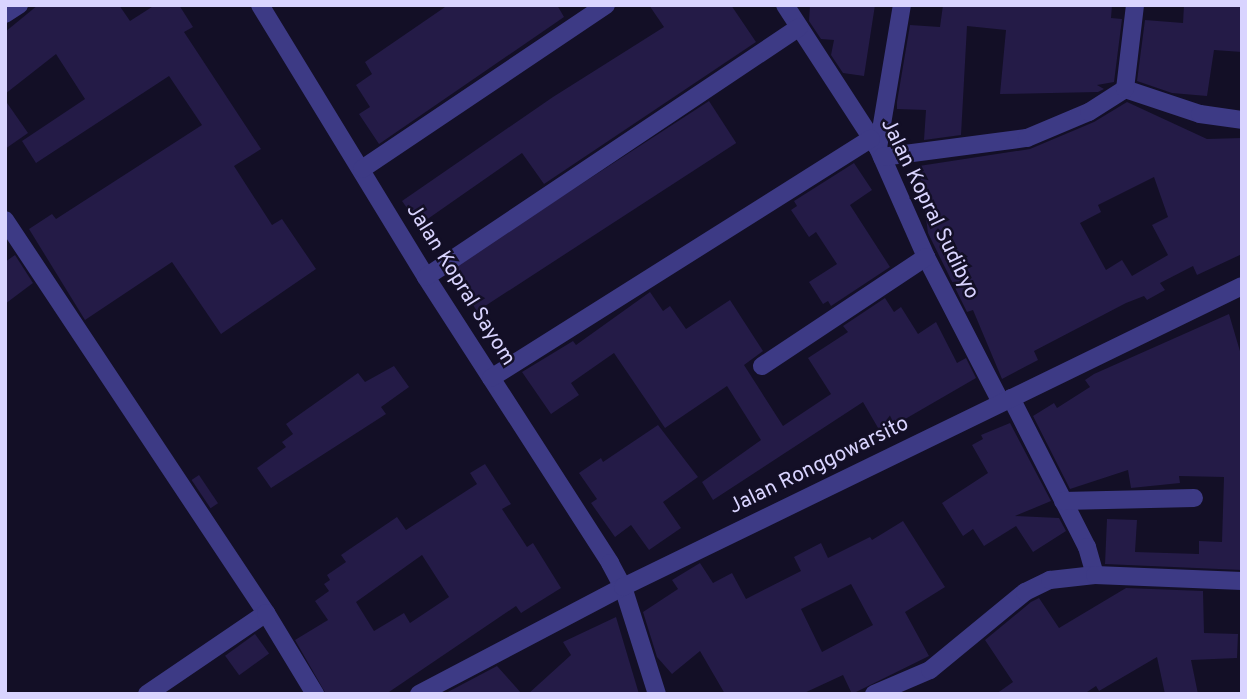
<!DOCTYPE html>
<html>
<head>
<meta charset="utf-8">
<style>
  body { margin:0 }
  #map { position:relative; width:1247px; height:699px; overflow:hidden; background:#130f26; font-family:Overpass,sans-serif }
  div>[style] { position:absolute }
  .building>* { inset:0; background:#241b47; transform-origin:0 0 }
  .minor>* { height:18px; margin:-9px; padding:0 9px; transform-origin:9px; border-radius:9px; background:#3d3a85 }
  span { translate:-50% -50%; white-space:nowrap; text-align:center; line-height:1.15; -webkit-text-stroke:5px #130f26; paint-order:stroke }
  .street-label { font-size:21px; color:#d9d4ff }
  .frame { position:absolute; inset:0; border:7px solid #d9d4ff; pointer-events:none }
</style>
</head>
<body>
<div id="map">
  <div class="building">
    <div style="clip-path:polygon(38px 5px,119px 5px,130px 21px,155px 5px,179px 5px,193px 27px,184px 32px,261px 149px,234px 166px,272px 225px,282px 219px,316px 269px,221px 334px,172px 262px,85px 320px,29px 229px,52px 214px,56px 219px,202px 125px,169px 76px,36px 163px,22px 141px,85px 99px,56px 54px,5px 94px,5px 32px)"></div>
    <div style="clip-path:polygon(448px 5px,557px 5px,564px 17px,379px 144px,359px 114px,370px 107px,356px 85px,372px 74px,365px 62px)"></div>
    <div style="clip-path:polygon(649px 5px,731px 5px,756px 42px,544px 184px,522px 153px,419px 225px,402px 201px,553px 97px,664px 27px)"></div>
    <div style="clip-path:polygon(810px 5px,875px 5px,864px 76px,843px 73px,831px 55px,834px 40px,821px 39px,809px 21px)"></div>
    <div style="clip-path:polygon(943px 5px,1112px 5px,1111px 18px,1122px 19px,1114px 82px,1097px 85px,1104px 89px,1098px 92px,1000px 94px,1006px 30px,967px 26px,961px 135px,924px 140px,926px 110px,897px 109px,897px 102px,910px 25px,940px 27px)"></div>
    <div style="clip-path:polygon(1184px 5px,1242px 5px,1242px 52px,1214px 50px,1207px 96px,1172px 93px,1137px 81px,1145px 20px,1183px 23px)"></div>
    <div style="clip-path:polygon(5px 100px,28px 133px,5px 149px)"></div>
    <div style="left:709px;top:101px;width:50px;height:309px;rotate:57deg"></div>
    <div style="clip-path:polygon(evenodd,1127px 102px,1207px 139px,1242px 138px,1242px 254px,1197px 275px,1193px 266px,1160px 283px,1165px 290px,1147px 300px,1144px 296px,1126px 303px,1034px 351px,1038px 360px,1002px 379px,973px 310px,967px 312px,928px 233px,919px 166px,1030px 149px,1094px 122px,1127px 102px,1154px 177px,1168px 217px,1152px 225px,1168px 255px,1132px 276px,1122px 260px,1106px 270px,1080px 223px,1101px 212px,1098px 205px,1154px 177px)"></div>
    <div style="clip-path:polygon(854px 163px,872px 190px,850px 205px,890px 267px,831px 306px,828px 301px,823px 304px,809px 282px,837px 264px,816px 232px,809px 237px,791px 210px,797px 206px,794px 201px)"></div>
    <div style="clip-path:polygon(15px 255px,33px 283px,5px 304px,5px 262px)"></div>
    <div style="clip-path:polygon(650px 292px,663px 311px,670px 306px,686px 329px,730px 300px,763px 351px,744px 365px,783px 426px,831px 394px,808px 358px,848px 332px,843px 326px,885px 298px,894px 312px,901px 307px,918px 334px,936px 322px,957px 363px,966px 358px,976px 378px,881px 433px,863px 402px,713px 500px,702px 482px,761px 440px,727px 386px,665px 428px,614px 353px,571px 383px,579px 395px,551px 414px,522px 372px,573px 341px,576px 345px)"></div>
    <div style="clip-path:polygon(1229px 314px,1242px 358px,1242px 570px,1105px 564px,1107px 519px,1137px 520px,1135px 552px,1199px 554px,1199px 541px,1222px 542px,1224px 477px,1179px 476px,1180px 483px,1131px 488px,1128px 470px,1070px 489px,1033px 416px,1054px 403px,1057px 408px,1090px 387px,1085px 380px,1094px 374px)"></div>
    <div style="clip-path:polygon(394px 366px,409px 387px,381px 407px,386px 414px,271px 488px,257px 468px,286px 447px,282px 442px,293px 434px,286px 424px,358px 373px,365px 382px)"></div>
    <div style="clip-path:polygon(1010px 423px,1051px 501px,1015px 516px,1059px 518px,1066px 531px,1033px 552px,1016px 526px,984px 546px,973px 529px,963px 536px,942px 503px,988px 473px,972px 445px,983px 439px,981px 435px)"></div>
    <div style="clip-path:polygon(658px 425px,698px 477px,663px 502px,681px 528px,649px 550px,631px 525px,615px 537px,591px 503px,597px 499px,579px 473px,601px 458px,603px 462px)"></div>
    <div style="clip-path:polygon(evenodd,485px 464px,511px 504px,502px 509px,527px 547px,533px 543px,561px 588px,521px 613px,516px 606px,386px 694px,326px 694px,295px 640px,328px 620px,315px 601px,329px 591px,324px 584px,330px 580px,327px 575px,346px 562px,341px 555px,397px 517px,406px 530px,477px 484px,470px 473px,485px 464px,422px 555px,449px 597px,410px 623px,404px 613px,374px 631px,356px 602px,422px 555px)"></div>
    <div style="left:199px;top:475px;width:34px;height:9px;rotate:56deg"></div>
    <div style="clip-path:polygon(evenodd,903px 521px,945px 587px,905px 612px,929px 656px,852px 694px,843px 675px,802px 694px,725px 694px,700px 651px,672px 674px,657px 657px,643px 612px,678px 589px,672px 580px,700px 563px,713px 583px,732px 573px,746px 599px,801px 571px,794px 557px,821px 543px,828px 558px,870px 537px,872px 540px,903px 521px,851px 584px,873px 625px,822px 652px,801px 609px,851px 584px)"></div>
    <div style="clip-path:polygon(1126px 588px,1203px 591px,1204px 633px,1238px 634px,1237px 658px,1191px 660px,1198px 694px,1165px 694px,1157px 657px,1099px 691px,1096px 686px,1084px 694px,996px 694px,1013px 682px,985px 640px,1031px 602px,1039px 598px,1059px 628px)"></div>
    <div style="clip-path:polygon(616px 617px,639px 694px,528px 694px,571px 655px,563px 642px)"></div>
    <div style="left:255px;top:634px;width:24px;height:37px;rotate:54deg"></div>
    <div style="clip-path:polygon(497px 666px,522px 694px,444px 694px)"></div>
  </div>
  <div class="minor">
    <div style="left:260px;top:5px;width:319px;rotate:58.6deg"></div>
    <div style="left:426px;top:277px;width:340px;rotate:57.2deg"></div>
    <div style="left:610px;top:563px;width:27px;rotate:62deg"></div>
    <div style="left:623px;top:587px;width:112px;rotate:72.4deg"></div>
    <div style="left:785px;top:5px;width:171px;rotate:57deg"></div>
    <div style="left:878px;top:148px;width:119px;rotate:66.2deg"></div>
    <div style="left:926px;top:257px;width:163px;rotate:62.7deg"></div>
    <div style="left:5px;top:14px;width:17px;rotate:-33deg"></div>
    <div style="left:1125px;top:89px;width:79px;rotate:18.4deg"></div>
    <div style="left:1200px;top:114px;width:42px;rotate:8.1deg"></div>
    <div style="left:878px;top:148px;width:145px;rotate:-80.5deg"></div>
    <div style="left:882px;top:157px;width:146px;rotate:-7.5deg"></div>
    <div style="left:1027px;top:138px;width:67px;rotate:-22.8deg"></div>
    <div style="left:1089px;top:112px;width:43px;rotate:-32.6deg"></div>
    <div style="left:1125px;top:89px;width:85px;rotate:-83.2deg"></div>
    <div style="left:362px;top:169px;width:294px;rotate:-33.9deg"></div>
    <div style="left:5px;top:220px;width:472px;rotate:56.4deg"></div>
    <div style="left:426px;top:277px;width:449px;rotate:-33.8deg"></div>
    <div style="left:762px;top:366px;width:197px;rotate:-33.6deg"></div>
    <div style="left:491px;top:378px;width:449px;rotate:-32.2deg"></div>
    <div style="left:1011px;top:398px;width:167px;rotate:63deg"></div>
    <div style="left:1087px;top:547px;width:29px;rotate:74deg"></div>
    <div style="left:1063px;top:501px;width:131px;rotate:-1.3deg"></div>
    <div style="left:147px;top:694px;width:144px;rotate:-34.2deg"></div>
    <div style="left:266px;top:613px;width:95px;rotate:58.8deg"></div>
    <div style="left:419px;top:694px;width:230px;rotate:-27.7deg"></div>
    <div style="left:623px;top:587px;width:688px;rotate:-25.93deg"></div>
    <div style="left:874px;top:694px;width:61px;rotate:-23.2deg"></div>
    <div style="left:930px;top:670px;width:123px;rotate:-39.4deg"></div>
    <div style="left:1025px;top:592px;width:28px;rotate:-26deg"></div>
    <div style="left:1050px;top:580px;width:45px;rotate:-6.3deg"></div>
    <div style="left:1095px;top:575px;width:147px;rotate:2.3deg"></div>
  </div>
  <div class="street-label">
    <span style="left:929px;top:209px;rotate:64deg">Jalan Kopral Sudibyo</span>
    <span style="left:460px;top:285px;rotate:58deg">Jalan Kopral Sayom</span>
    <span style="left:819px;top:466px;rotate:-26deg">Jalan Ronggowarsito</span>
  </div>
  <div class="frame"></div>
</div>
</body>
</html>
